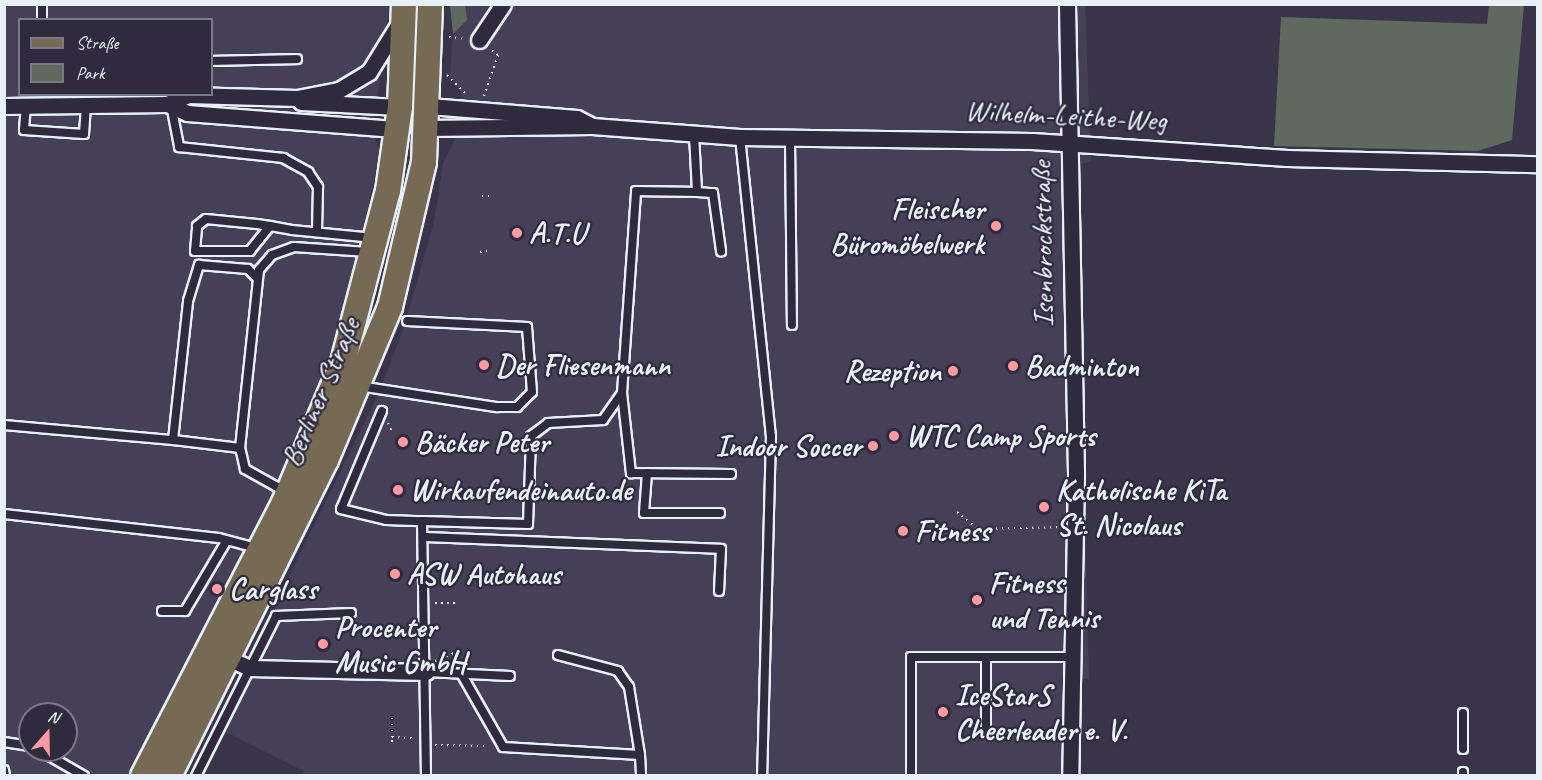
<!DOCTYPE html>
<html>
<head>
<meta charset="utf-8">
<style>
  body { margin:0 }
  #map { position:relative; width:1542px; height:780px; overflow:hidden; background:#393449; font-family:Caveat,sans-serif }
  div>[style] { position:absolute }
  .built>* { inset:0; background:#454058 }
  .green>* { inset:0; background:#5f695d }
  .path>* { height:2px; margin-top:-1px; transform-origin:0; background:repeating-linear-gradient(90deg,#e8f1f8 0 1.5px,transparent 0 6px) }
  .roads { filter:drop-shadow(2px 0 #e8f1f8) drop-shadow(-2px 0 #e8f1f8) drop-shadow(0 2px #e8f1f8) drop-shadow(0 -2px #e8f1f8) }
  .service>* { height:8px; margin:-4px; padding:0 4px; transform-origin:4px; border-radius:4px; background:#2f2a3d }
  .minor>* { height:15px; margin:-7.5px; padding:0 7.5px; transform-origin:7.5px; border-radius:7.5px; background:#2f2a3d }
  .primary>* { height:24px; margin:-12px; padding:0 12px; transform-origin:12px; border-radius:12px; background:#766a54 }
  .dots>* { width:16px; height:16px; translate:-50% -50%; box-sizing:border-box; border:3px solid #2f2a3d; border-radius:50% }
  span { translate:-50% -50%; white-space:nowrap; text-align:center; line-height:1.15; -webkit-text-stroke:4.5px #2f2a3d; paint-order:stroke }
  .street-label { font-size:30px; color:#e8f1f8 }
  .poi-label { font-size:30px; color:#e8f1f8; font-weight:700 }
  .right { translate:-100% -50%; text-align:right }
  .left { translate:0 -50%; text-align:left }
  .frame { position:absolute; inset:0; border:6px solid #e8f1f8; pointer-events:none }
  .legend { position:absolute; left:18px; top:18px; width:195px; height:78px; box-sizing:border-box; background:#2f2a3d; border:2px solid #797a88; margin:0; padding:8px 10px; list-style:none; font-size:18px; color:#e8f1f8 }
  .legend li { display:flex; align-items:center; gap:12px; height:30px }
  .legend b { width:30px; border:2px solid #797a88 }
  .north { position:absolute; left:18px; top:702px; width:60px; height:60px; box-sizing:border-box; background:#2f2a3d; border:2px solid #797a88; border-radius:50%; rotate:20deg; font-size:16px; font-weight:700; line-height:24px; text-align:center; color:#e8f1f8 }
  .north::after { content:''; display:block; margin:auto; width:21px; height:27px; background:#ff9aa2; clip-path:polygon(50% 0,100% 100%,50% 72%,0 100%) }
</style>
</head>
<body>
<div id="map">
  <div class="built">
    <div style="clip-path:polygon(evenodd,5px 5px,389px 5px,373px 134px,380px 152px,332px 369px,288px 479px,134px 775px,5px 776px,5px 5px,20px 20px,212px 20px,212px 94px,20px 94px,20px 20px,5px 5px,30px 714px,66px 714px,66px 750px,30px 750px,30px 714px)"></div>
    <div style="clip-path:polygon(465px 5px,1085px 5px,1091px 161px,1082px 164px,1077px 180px,1089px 679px,1062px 678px,1061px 775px,302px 775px,304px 771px,226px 732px,279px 622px,274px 607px,378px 395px,403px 330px,434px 222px,443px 163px,458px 133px,461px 92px,450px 75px,453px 34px,467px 20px)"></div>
  </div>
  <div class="green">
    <div style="clip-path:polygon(450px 5px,465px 5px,467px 20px,453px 34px)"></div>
    <div style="clip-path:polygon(1489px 5px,1524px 5px,1512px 140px,1478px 151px,1274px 146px,1281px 17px,1487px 24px)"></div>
  </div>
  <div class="path">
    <div style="left:449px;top:37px;width:17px;rotate:7deg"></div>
    <div style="left:447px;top:75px;width:25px;rotate:45deg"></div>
    <div style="left:484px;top:96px;width:43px;rotate:-71.1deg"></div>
    <div style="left:498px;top:55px;width:10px;rotate:-143deg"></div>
    <div style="left:482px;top:196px;width:8px"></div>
    <div style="left:480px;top:252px;width:8px;rotate:-7deg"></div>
    <div style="left:388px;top:423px;width:10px;rotate:66deg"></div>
    <div style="left:957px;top:512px;width:27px;rotate:39deg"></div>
    <div style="left:978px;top:529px;width:83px;rotate:-1.4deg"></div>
    <div style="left:435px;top:603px;width:24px"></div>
    <div style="left:435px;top:661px;width:25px;rotate:-23deg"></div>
    <div style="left:392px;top:737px;width:22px;rotate:-90deg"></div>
    <div style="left:392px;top:742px;width:5px;rotate:-90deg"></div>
    <div style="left:392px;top:737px;width:22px;rotate:3deg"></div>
    <div style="left:435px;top:745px;width:54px;rotate:1.1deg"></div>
    <div style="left:477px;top:776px;width:4px;rotate:-34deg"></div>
  </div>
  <div class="roads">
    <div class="service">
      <div style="left:42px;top:4px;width:16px;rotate:90deg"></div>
      <div style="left:212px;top:61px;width:85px;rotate:-1.3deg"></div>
      <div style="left:26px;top:106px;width:24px;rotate:95deg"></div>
      <div style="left:24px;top:130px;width:60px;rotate:3.8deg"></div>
      <div style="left:84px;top:134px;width:29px;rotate:-86deg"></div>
      <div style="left:172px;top:110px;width:38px;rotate:79deg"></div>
      <div style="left:179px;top:147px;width:105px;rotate:6deg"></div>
      <div style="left:283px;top:158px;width:29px;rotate:29deg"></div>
      <div style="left:308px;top:172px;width:18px;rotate:56deg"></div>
      <div style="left:318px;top:187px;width:45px;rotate:91.3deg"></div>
      <div style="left:694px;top:134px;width:58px;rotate:87deg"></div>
      <div style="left:697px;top:192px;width:16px;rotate:4deg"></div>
      <div style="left:713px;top:193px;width:59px;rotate:82.1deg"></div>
      <div style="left:740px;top:137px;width:301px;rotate:84.1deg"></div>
      <div style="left:771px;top:436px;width:340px;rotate:91.5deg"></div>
      <div style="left:790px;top:139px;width:186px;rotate:89.4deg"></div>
      <div style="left:270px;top:226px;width:32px;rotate:129deg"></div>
      <div style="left:250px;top:251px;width:55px;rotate:180deg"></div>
      <div style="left:195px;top:251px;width:25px;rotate:-85deg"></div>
      <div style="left:197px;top:226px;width:11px;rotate:-38deg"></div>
      <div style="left:206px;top:219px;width:51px;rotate:5.6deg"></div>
      <div style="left:257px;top:224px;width:13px;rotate:9deg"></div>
      <div style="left:270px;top:226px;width:22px;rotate:10deg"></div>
      <div style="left:292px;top:230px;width:82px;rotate:5.6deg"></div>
      <div style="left:359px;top:386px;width:140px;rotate:8.7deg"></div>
      <div style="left:497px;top:407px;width:20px"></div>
      <div style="left:517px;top:407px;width:21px;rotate:-45deg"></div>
      <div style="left:532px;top:392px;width:65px;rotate:-94.4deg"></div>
      <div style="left:527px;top:327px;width:120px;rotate:-177.1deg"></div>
      <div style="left:622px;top:393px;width:81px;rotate:83.6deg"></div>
      <div style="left:631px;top:473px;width:100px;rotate:0.6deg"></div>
      <div style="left:382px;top:411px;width:106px;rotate:112.7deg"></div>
      <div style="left:341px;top:509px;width:46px;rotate:13.7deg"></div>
      <div style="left:386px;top:520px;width:36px;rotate:2deg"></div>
      <div style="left:422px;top:521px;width:255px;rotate:89.1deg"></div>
      <div style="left:4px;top:425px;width:170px;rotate:5.1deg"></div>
      <div style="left:240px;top:448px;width:67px;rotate:-173.2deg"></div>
      <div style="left:173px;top:440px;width:140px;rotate:-83.8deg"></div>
      <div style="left:188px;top:301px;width:38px;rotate:-73deg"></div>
      <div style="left:199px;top:265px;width:49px;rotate:4.7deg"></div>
      <div style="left:248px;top:269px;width:13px;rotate:45deg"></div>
      <div style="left:647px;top:473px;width:40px;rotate:94.3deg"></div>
      <div style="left:644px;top:513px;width:76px"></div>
      <div style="left:281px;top:496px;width:8px;rotate:-104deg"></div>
      <div style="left:279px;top:488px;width:39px;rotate:-151deg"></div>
      <div style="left:245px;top:469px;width:22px;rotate:-103deg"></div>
      <div style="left:240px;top:448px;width:179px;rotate:-83.9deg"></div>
      <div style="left:259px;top:270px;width:20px;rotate:-49deg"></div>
      <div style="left:272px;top:255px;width:23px;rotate:-20deg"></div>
      <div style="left:294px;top:247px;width:74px;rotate:3.9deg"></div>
      <div style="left:4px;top:514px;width:216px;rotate:6.4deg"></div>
      <div style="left:219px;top:538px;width:38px;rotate:15deg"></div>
      <div style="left:422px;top:521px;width:106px;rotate:1.6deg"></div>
      <div style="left:528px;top:524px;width:88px;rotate:-88deg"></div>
      <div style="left:531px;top:436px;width:21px;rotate:-37deg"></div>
      <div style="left:548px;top:423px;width:55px;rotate:-3.1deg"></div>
      <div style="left:603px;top:420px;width:33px;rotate:-55deg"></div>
      <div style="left:622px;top:393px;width:202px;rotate:-86deg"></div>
      <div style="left:636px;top:191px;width:61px;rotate:0.9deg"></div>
      <div style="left:423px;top:537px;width:298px;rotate:2.3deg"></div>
      <div style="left:721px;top:549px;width:42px;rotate:92.7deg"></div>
      <div style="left:162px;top:611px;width:23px"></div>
      <div style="left:185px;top:611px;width:82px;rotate:-59.4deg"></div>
      <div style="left:986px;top:657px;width:76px;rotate:90deg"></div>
      <div style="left:426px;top:672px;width:84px;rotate:2.7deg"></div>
      <div style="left:462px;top:675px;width:83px;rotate:60.3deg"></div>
      <div style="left:503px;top:747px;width:137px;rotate:3.3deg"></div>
      <div style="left:640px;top:755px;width:69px;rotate:-99.2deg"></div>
      <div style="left:629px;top:687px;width:19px;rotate:-125deg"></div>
      <div style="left:618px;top:671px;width:62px;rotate:-165.1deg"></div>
      <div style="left:1463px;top:713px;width:36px;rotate:90deg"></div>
      <div style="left:4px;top:742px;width:26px;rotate:9deg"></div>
      <div style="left:39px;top:750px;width:52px;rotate:30deg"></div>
      <div style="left:640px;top:755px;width:21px;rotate:87deg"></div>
      <div style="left:4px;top:770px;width:6px;rotate:81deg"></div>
      <div style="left:1463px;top:772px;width:4px;rotate:90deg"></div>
      <div style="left:196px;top:776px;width:179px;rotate:-63.4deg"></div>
      <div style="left:276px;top:616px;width:75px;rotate:-2.3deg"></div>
      <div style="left:911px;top:776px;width:119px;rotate:-90deg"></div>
      <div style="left:911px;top:657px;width:161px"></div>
    </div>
    <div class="minor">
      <div style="left:1067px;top:4px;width:472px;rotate:88.9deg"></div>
      <div style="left:1076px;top:476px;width:300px;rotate:91.1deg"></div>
      <div style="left:479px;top:40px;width:43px;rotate:-56.3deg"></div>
      <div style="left:301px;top:102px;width:99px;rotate:2.9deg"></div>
      <div style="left:167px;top:104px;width:22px;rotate:24deg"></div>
      <div style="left:187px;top:113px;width:211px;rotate:4.4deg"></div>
      <div style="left:4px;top:106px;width:163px;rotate:-0.7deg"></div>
      <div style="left:167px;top:104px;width:23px;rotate:-23deg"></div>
      <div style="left:188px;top:95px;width:109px;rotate:1.6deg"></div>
      <div style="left:297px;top:98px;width:43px;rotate:-10.8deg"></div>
      <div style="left:339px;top:90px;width:35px;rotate:-31deg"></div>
      <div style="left:369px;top:72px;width:59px;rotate:-58.2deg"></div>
      <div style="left:429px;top:106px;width:148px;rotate:4.6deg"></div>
      <div style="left:577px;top:118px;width:17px;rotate:28deg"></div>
      <div style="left:426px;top:128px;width:166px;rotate:-0.7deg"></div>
      <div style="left:592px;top:126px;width:148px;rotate:4.3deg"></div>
      <div style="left:740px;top:137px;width:292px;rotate:0.8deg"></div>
      <div style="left:1032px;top:141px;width:256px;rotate:3.8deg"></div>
      <div style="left:1287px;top:158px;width:251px;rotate:1.4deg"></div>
      <div style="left:228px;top:658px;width:23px;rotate:25deg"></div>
      <div style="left:249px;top:668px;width:177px;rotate:1.3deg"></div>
    </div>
    <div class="primary">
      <div style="left:143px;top:776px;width:305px;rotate:-62.7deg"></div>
      <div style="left:283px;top:505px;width:155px;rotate:-67.2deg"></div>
      <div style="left:343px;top:362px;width:177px;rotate:-75.3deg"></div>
      <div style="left:388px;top:191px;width:85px;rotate:-81.9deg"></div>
      <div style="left:400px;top:107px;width:103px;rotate:-87.8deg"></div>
      <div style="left:169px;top:776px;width:353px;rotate:-63.6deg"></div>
      <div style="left:326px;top:460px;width:166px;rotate:-67.3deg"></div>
      <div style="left:390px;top:307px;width:149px;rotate:-76.8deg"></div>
      <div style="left:424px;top:162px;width:158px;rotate:-87.8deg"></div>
    </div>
  </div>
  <div class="dots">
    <div style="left:996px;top:226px;background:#ff9aa2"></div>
    <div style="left:517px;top:233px;background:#ff9aa2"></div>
    <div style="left:484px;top:365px;background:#ff9aa2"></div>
    <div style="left:1013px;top:366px;background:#ff9aa2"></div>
    <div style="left:953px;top:371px;background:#ff9aa2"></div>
    <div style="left:894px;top:436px;background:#ff9aa2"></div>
    <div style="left:403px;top:442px;background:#ff9aa2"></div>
    <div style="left:873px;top:446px;background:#ff9aa2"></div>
    <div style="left:398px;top:490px;background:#ff9aa2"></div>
    <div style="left:1044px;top:507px;background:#ff9aa2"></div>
    <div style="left:903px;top:531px;background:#ff9aa2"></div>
    <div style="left:395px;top:574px;background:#ff9aa2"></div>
    <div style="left:217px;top:589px;background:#ff9aa2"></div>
    <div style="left:977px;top:600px;background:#ff9aa2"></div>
    <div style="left:323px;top:644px;background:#ff9aa2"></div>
    <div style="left:943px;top:712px;background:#ff9aa2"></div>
  </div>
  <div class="street-label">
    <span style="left:1066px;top:115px;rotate:3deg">Wilhelm-Leithe-Weg</span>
    <span style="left:1042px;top:244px;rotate:-91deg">Isenbrockstraße</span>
    <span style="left:320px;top:392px;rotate:-67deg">Berliner Straße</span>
  </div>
  <div class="poi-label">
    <span class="right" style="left:984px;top:226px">Fleischer<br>Büromöbelwerk</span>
    <span class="left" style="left:529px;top:233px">A.T.U</span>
    <span class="left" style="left:496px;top:365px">Der Fliesenmann</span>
    <span class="left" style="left:1025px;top:366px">Badminton</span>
    <span class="right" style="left:941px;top:371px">Rezeption</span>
    <span class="left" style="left:906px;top:436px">WTC Camp Sports</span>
    <span class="left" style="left:415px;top:442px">Bäcker Peter</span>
    <span class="right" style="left:861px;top:446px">Indoor Soccer</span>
    <span class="left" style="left:410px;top:490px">Wirkaufendeinauto.de</span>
    <span class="left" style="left:1056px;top:507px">Katholische KiTa<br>St. Nicolaus</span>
    <span class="left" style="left:915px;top:531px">Fitness</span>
    <span class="left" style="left:407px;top:574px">ASW Autohaus</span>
    <span class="left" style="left:989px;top:600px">Fitness<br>und Tennis</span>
    <span class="left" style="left:229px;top:589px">Carglass</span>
    <span class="left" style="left:335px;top:644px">Procenter<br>Music GmbH</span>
    <span class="left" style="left:955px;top:712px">IceStarS<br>Cheerleader e. V.</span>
  </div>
  <div class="frame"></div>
  <ul class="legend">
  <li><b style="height:8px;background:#766a54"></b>Straße</li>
  <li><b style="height:16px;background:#5f695d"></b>Park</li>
  </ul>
  <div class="north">N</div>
</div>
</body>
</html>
